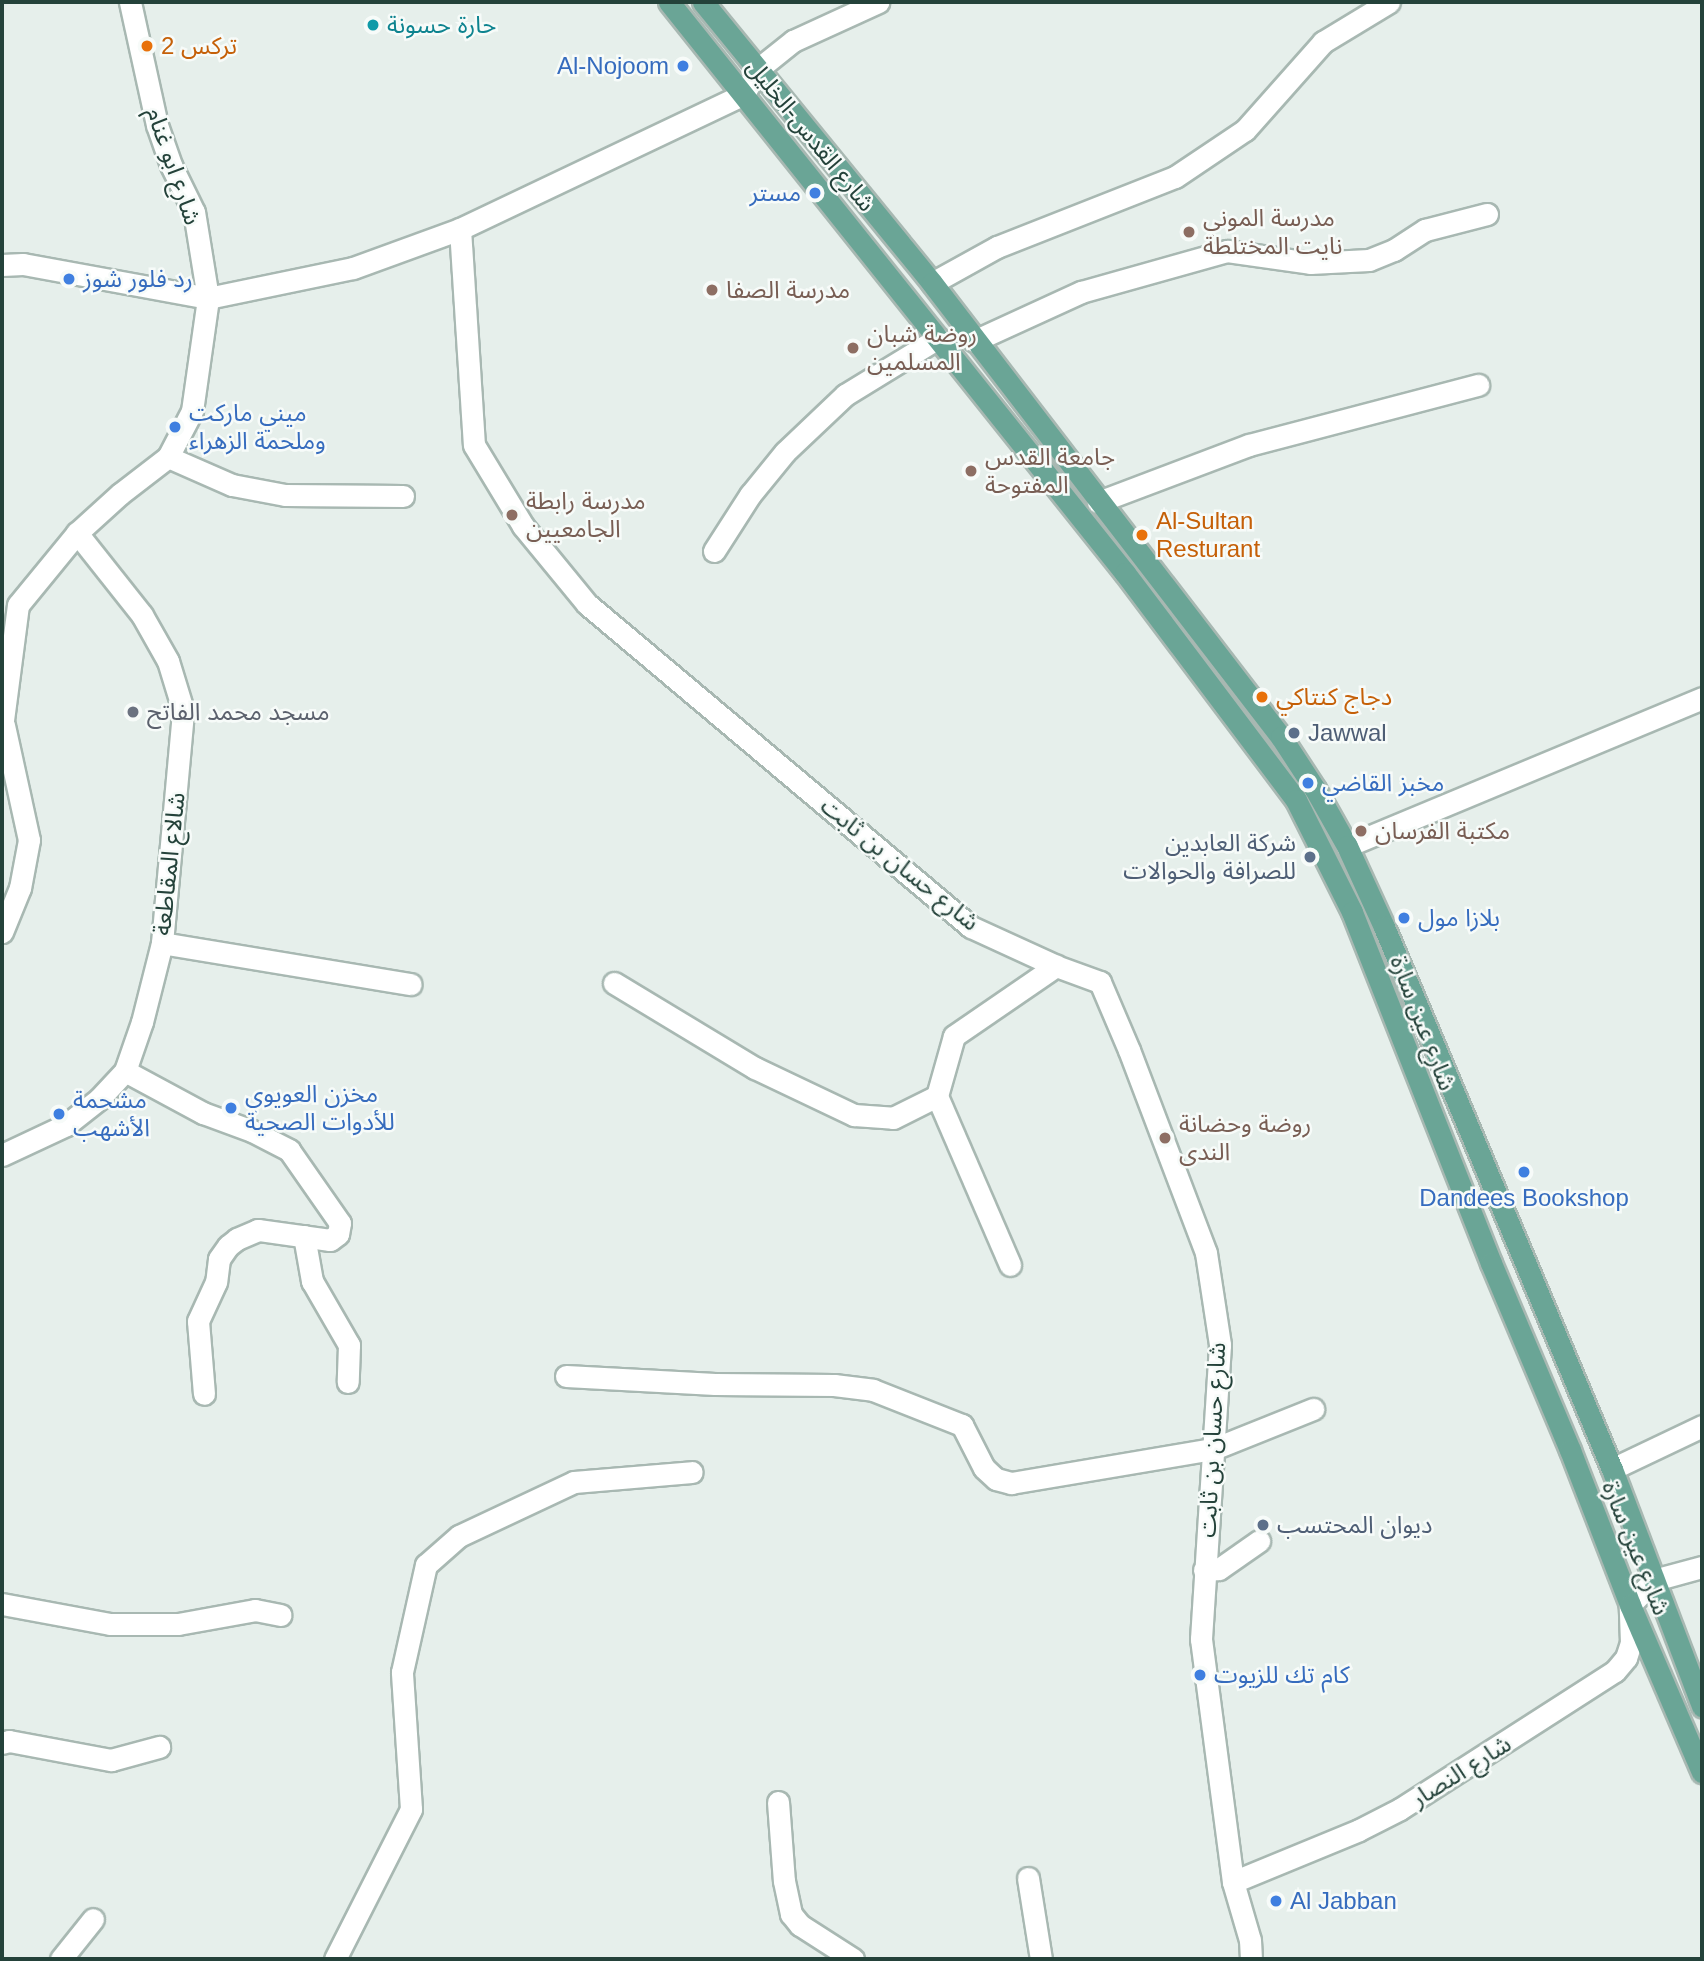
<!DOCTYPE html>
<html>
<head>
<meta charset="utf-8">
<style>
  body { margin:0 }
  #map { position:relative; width:1704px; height:1961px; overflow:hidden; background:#e6efeb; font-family:Helvetica,"Noto Sans Arabic",sans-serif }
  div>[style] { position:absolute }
  .roads { filter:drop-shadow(2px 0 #a8b8b2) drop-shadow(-2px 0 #a8b8b2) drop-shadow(0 2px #a8b8b2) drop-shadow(0 -2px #a8b8b2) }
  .minor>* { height:21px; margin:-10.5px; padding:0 10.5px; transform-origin:10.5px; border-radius:10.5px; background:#fff }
  .major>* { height:21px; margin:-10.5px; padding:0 10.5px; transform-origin:10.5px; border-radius:10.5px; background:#6aa596 }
  .dots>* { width:19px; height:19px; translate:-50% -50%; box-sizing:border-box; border:4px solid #f7fbf9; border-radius:50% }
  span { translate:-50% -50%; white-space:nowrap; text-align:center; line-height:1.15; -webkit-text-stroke:5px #f7fbf9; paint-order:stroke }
  .culture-label { font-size:24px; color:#0d838f }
  .left { translate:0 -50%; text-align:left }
  .food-label { font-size:24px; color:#c56008 }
  .shop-label { font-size:24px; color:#366cbe }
  .right { translate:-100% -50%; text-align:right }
  .street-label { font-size:24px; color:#24423a }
  .education-label { font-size:24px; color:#785e54 }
  .worship-label { font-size:24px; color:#5b616d }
  .service-label { font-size:24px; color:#4e5e75 }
  .frame { position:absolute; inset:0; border:4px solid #24423a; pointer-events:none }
</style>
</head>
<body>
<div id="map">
  <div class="roads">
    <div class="minor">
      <div style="left:460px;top:229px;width:216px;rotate:86.3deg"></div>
      <div style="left:474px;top:445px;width:95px;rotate:58.8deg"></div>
      <div style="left:523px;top:526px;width:101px;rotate:50.6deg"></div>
      <div style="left:587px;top:604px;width:502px;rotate:40.07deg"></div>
      <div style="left:971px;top:927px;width:94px;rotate:24.6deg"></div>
      <div style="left:1056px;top:966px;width:47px;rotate:20deg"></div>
      <div style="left:1100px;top:982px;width:74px;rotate:66.9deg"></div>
      <div style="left:1129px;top:1050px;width:217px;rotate:69.2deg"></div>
      <div style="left:1206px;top:1253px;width:93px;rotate:81.3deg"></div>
      <div style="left:1220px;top:1345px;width:295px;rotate:93.7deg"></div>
      <div style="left:1201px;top:1639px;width:245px;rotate:82.5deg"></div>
      <div style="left:1233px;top:1882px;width:60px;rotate:73.7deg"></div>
      <div style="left:1250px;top:1940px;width:19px;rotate:87deg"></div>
      <div style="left:2px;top:265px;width:21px;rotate:-3deg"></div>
      <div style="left:23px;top:264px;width:188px;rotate:10.4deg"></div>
      <div style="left:208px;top:298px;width:148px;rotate:-11.7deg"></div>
      <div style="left:353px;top:268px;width:114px;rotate:-20deg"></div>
      <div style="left:460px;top:229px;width:314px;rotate:-25.4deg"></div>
      <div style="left:744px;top:94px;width:29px;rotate:-61deg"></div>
      <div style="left:758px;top:69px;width:45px;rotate:-38.7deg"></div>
      <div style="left:793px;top:41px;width:94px;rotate:-24.6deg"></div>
      <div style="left:932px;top:283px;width:74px;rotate:-29deg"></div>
      <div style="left:997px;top:247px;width:191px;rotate:-21.5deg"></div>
      <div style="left:1175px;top:177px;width:84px;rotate:-33.9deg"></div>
      <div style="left:1245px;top:130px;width:118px;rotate:-48.4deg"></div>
      <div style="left:1323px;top:42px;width:77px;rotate:-31.2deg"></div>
      <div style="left:974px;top:341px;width:118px;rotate:-24.6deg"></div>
      <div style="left:1081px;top:292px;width:152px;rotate:-15.7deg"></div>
      <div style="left:1227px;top:251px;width:84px;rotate:8.2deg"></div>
      <div style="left:1310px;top:263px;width:59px;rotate:-2.9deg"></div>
      <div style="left:1369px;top:260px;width:27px;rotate:-22deg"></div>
      <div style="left:1394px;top:250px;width:37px;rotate:-33deg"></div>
      <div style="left:1425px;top:230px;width:64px;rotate:-14.5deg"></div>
      <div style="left:168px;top:457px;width:70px;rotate:23.6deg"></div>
      <div style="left:232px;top:485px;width:54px;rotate:10.7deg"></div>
      <div style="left:285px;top:495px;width:118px;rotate:0.5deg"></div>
      <div style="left:1098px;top:502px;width:161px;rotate:-20.7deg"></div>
      <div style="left:1249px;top:445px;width:237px;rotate:-14.7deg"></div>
      <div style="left:714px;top:551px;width:67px;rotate:-57.3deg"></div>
      <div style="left:750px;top:495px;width:55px;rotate:-50.9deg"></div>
      <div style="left:785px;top:452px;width:83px;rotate:-43.5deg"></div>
      <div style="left:845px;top:395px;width:109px;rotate:-31.5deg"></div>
      <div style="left:2px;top:728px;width:124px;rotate:-82.6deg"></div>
      <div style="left:18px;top:605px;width:93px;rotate:-50.7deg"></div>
      <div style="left:77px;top:533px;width:58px;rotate:-42.2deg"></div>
      <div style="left:120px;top:494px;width:61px;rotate:-37.6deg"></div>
      <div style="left:168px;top:457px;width:52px;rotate:-62.4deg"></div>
      <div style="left:192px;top:411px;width:114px;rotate:-81.9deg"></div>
      <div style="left:208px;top:298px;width:87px;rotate:-99.2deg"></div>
      <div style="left:194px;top:212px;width:52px;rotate:-116.1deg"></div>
      <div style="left:171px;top:165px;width:42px;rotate:-109.3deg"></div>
      <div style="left:157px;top:125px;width:126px;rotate:-102.4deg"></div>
      <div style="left:1347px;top:846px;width:385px;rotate:-22.6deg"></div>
      <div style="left:2px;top:932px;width:48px;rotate:-67.8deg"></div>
      <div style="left:20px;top:888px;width:49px;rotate:-79.4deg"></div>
      <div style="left:29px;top:840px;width:118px;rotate:-102.3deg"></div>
      <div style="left:162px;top:943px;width:252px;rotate:9.4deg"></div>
      <div style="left:614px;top:983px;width:165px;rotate:31.1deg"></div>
      <div style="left:755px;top:1068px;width:110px;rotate:25.4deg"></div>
      <div style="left:854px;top:1115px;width:39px;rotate:4deg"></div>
      <div style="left:893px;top:1118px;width:49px;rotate:-26.6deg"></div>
      <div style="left:937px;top:1096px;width:62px;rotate:-74.2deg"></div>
      <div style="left:954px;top:1036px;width:124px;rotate:-34.5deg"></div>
      <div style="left:125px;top:1071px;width:89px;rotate:28.3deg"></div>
      <div style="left:203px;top:1113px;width:52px;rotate:20.2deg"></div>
      <div style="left:252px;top:1131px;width:42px;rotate:27.2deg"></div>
      <div style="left:289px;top:1150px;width:89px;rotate:55.1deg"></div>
      <div style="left:340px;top:1223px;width:11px;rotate:100deg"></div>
      <div style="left:338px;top:1234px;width:10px;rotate:143deg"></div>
      <div style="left:330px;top:1240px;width:73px;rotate:-172.1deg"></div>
      <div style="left:258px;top:1230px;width:23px;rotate:157deg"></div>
      <div style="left:237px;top:1239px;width:11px;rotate:142deg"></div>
      <div style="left:228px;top:1246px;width:16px;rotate:125deg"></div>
      <div style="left:219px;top:1259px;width:23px;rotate:97deg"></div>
      <div style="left:216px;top:1282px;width:43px;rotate:114.8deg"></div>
      <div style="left:198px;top:1321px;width:73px;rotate:85.3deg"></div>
      <div style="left:937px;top:1096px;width:184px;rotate:66.6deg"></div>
      <div style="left:2px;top:1155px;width:71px;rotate:-25.1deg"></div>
      <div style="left:66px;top:1125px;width:42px;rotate:-38.2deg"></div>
      <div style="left:99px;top:1099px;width:38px;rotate:-47deg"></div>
      <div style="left:125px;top:1071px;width:52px;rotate:-70.9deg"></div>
      <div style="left:142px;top:1022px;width:81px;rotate:-75.8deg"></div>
      <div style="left:162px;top:943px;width:234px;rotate:-84.8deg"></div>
      <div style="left:183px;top:710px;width:51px;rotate:-107deg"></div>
      <div style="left:168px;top:661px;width:53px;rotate:-119.5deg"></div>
      <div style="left:142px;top:615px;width:105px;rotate:-128.4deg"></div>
      <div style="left:304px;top:1236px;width:46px;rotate:79.9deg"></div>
      <div style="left:312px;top:1281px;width:74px;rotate:60deg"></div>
      <div style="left:349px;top:1345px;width:37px;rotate:92deg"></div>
      <div style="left:566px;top:1376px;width:149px;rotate:3.1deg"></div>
      <div style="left:715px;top:1384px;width:119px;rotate:0.5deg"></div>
      <div style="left:834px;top:1385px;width:39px;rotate:7deg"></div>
      <div style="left:873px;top:1390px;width:96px;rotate:21.5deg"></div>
      <div style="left:962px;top:1425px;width:48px;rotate:62.9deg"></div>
      <div style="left:984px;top:1468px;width:16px;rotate:43deg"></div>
      <div style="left:996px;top:1479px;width:16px;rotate:15deg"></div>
      <div style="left:1011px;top:1483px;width:205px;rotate:-9.6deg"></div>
      <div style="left:1213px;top:1449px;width:108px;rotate:-21.8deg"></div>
      <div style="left:1612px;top:1469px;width:100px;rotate:-25.5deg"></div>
      <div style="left:1204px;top:1570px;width:15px;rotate:-4deg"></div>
      <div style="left:1219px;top:1569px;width:49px;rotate:-35deg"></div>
      <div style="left:2px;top:1604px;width:110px;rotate:10.5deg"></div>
      <div style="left:110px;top:1624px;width:68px"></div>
      <div style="left:178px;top:1624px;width:78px;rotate:-10.3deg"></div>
      <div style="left:255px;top:1610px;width:26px;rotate:11deg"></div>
      <div style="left:2px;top:1743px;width:7px;rotate:-16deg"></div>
      <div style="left:9px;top:1741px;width:104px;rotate:10.6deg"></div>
      <div style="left:111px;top:1760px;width:50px;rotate:-15.2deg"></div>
      <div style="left:778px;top:1802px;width:79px;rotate:85.7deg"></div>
      <div style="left:784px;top:1881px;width:34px;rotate:78deg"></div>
      <div style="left:791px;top:1914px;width:14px;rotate:51deg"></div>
      <div style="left:800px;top:1925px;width:63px;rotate:32.7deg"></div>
      <div style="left:1028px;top:1878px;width:82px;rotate:80.9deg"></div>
      <div style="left:1233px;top:1882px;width:136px;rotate:-22.4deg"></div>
      <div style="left:1359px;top:1830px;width:46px;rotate:-27.1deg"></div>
      <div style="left:1400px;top:1809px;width:255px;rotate:-32.7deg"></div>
      <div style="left:1615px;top:1671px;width:17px;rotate:-50deg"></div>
      <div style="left:1626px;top:1658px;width:16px;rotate:-72deg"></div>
      <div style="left:1631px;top:1643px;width:38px;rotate:-92deg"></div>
      <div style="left:1630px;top:1605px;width:35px;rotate:-46deg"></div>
      <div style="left:1654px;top:1580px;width:50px;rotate:-15.2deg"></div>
      <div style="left:61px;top:1959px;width:51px;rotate:-51.3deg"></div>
      <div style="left:335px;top:1959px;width:168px;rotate:-63.1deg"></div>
      <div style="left:411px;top:1809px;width:137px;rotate:-93.8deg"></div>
      <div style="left:402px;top:1672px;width:110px;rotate:-77.4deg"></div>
      <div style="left:426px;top:1565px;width:44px;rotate:-41.3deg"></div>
      <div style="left:459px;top:1536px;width:127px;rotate:-25.2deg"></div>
      <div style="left:574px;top:1482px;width:118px;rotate:-4.8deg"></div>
    </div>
    <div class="major">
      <div style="left:669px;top:2px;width:731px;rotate:51.39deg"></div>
      <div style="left:1125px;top:573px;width:284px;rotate:53deg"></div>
      <div style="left:1296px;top:800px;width:125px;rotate:63.4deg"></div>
      <div style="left:1352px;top:912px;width:378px;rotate:68.4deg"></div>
      <div style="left:1491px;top:1263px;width:203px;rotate:67.1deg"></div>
      <div style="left:1570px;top:1450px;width:166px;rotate:68.8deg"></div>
      <div style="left:1630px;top:1605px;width:182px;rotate:66.7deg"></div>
      <div style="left:703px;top:2px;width:362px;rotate:50.8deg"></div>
      <div style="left:932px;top:283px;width:573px;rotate:52.45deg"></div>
      <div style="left:1281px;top:737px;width:62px;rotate:56.8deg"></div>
      <div style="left:1315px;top:789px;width:65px;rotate:60.7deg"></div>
      <div style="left:1347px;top:846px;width:89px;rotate:65.4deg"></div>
      <div style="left:1384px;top:927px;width:588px;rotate:67.19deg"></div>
      <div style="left:1612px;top:1469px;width:254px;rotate:69.2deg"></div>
    </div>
  </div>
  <div class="dots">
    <div style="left:373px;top:25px;background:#0f9aa8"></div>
    <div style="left:147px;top:46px;background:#e8710a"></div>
    <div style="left:683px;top:66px;background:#3f7fe0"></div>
    <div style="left:815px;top:193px;background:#3f7fe0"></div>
    <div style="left:1189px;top:232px;background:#8d6e63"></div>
    <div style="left:69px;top:279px;background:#3f7fe0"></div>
    <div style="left:712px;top:290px;background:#8d6e63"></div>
    <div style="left:853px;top:348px;background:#8d6e63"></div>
    <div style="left:175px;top:427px;background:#3f7fe0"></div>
    <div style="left:971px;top:471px;background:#8d6e63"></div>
    <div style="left:512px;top:515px;background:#8d6e63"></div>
    <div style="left:1142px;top:535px;background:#e8710a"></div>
    <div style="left:1262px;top:697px;background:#e8710a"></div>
    <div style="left:133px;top:712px;background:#6b7280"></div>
    <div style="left:1294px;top:733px;background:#5c6f8a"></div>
    <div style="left:1308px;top:783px;background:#3f7fe0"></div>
    <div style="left:1361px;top:831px;background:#8d6e63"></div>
    <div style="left:1310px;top:857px;background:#5c6f8a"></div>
    <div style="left:1404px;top:918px;background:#3f7fe0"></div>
    <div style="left:231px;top:1108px;background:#3f7fe0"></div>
    <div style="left:59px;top:1114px;background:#3f7fe0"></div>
    <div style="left:1165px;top:1138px;background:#8d6e63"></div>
    <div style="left:1524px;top:1172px;background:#3f7fe0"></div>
    <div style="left:1263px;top:1525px;background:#5c6f8a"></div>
    <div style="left:1200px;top:1675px;background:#3f7fe0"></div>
    <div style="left:1276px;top:1901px;background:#3f7fe0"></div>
  </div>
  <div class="culture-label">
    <span class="left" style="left:387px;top:25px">حارة حسونة</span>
  </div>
  <div class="food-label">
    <span class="left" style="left:161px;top:46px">تركس 2</span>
    <span class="left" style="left:1156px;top:535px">Al-Sultan<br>Resturant</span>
    <span class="left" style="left:1276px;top:697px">دجاج كنتاكي</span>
  </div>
  <div class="shop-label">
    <span class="right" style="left:669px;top:66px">Al-Nojoom</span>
    <span class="right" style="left:801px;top:193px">مستر</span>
    <span class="left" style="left:83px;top:279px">رد فلور شوز</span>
    <span class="left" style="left:189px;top:427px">ميني ماركت<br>وملحمة الزهراء</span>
    <span class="left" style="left:1322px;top:783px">مخبز القاضي</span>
    <span class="left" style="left:1418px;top:918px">بلازا مول</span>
    <span class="left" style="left:245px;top:1108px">مخزن العويوي<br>للأدوات الصحية</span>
    <span class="left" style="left:73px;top:1114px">مشحمة<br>الأشهب</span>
    <span style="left:1524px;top:1198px">Dandees Bookshop</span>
    <span class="left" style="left:1214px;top:1675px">كام تك للزيوت</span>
    <span class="left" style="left:1290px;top:1901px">Al Jabban</span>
  </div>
  <div class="street-label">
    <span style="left:811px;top:135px;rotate:51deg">شارع القدس-الخليل</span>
    <span style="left:174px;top:166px;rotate:71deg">شارع ابو غنام</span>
    <span style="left:169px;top:864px;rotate:-84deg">شالاع المقاطعة</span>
    <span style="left:900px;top:864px;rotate:39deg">شارع حسان بن ثابت</span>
    <span style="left:1423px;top:1023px;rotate:69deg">شارع عين سارة</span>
    <span style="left:1212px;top:1440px;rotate:-87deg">شارع حسان بن ثابت</span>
    <span style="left:1636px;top:1548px;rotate:68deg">شارع عين سارة</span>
    <span style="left:1461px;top:1771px;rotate:-32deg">شارع النصار</span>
  </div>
  <div class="education-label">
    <span class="left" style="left:1203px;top:232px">مدرسة الموني<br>نايت المختلطة</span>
    <span class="left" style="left:726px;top:290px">مدرسة الصفا</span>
    <span class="left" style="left:867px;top:348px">روضة شبان<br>المسلمين</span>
    <span class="left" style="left:985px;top:471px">جامعة القدس<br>المفتوحة</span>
    <span class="left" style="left:526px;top:515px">مدرسة رابطة<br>الجامعيين</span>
    <span class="left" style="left:1375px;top:831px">مكتبة الفرسان</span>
    <span class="left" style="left:1179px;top:1138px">روضة وحضانة<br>الندى</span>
  </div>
  <div class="worship-label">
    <span class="left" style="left:147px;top:712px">مسجد محمد الفاتح</span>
  </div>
  <div class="service-label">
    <span class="left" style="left:1308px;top:733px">Jawwal</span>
    <span class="right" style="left:1296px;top:857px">شركة العابدين<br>للصرافة والحوالات</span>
    <span class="left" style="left:1277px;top:1525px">ديوان المحتسب</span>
  </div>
  <div class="frame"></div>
</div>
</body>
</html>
